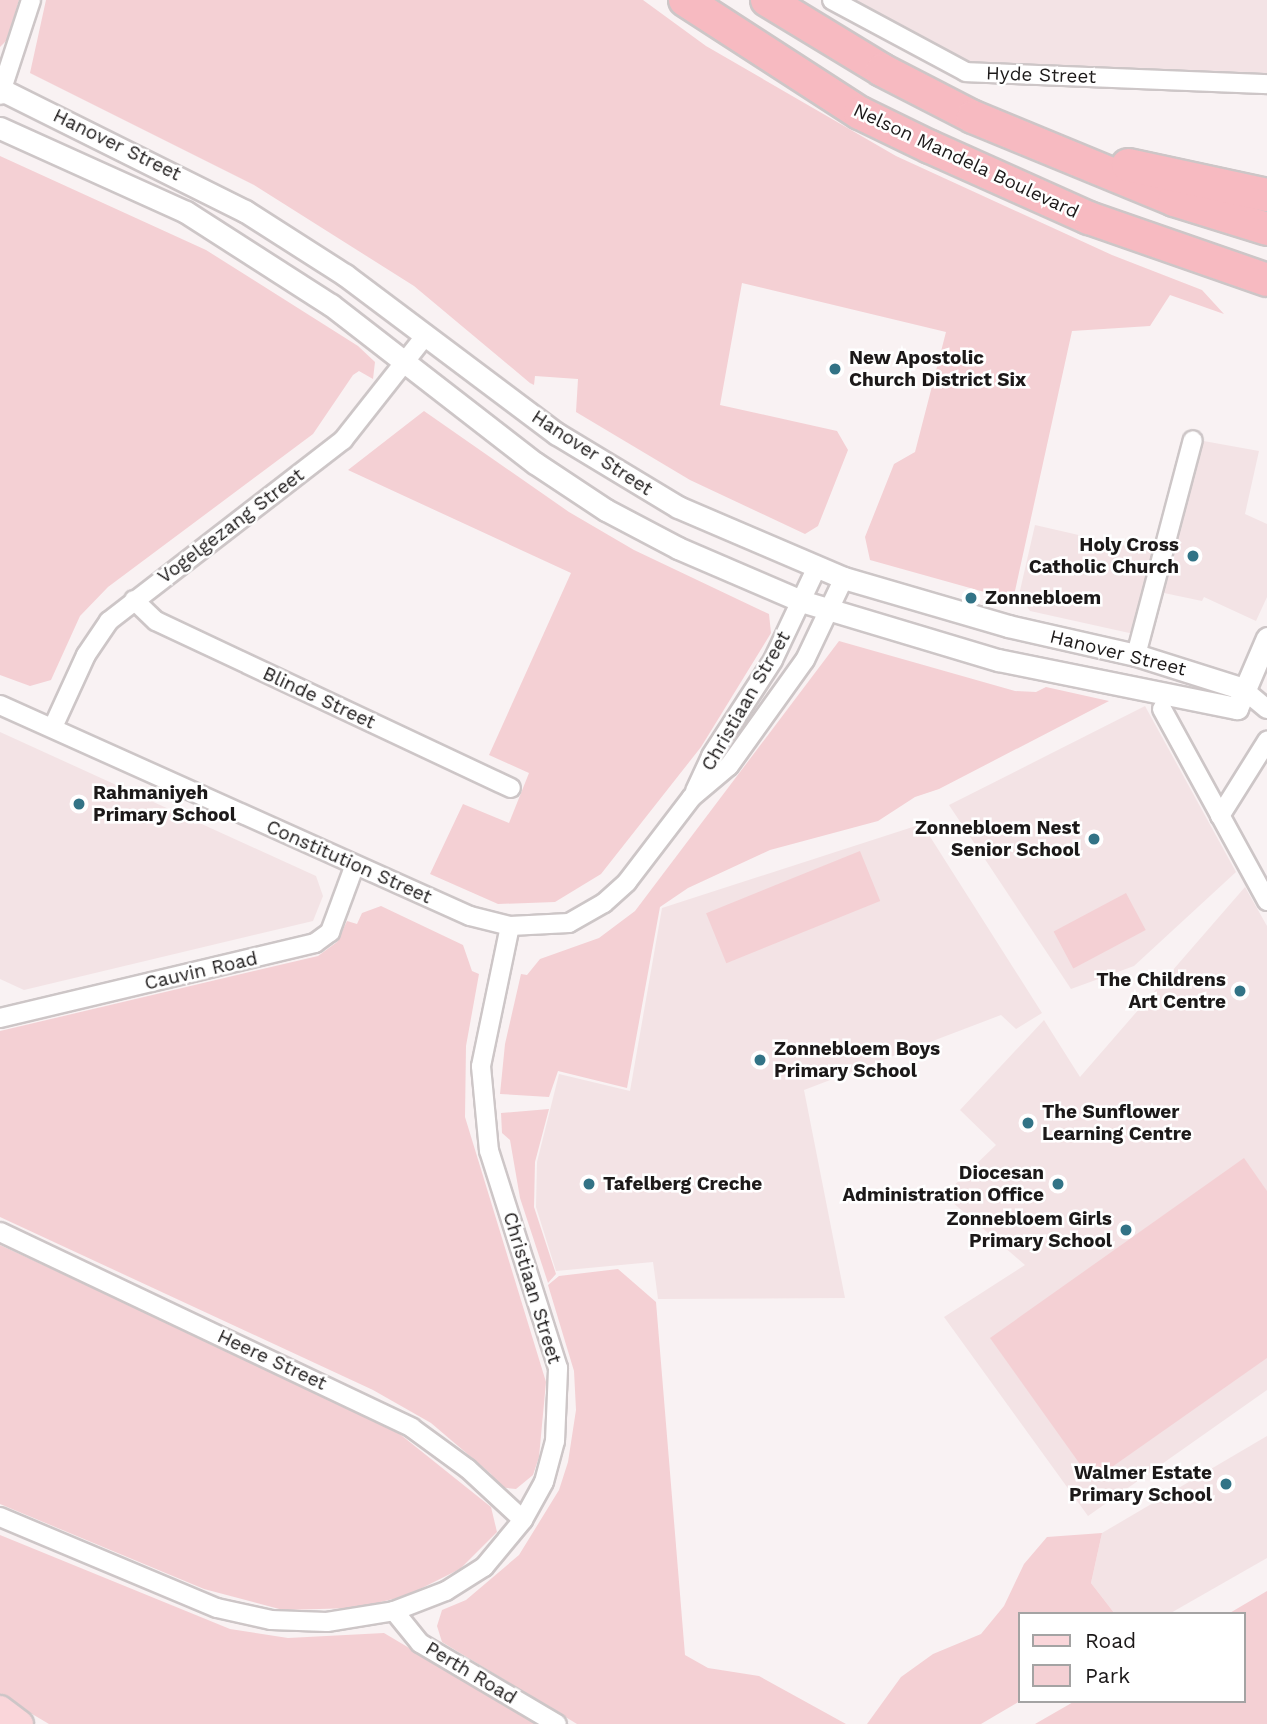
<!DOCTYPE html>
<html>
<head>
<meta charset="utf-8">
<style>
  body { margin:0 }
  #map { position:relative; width:1267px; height:1724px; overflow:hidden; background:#f9f2f3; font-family:"Work Sans",sans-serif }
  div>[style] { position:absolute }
  .built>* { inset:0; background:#f3e3e5 }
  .green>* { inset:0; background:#f4d0d4; transform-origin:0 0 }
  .roads { filter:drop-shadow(2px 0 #cdc6c7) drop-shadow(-2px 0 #cdc6c7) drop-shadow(0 2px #cdc6c7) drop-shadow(0 -2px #cdc6c7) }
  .minor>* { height:18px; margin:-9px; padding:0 9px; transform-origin:9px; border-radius:9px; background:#fff }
  .tertiary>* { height:21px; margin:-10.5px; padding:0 10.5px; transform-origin:10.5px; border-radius:10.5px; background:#fff }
  .primary>* { height:26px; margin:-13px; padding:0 13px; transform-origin:13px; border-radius:13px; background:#fad6da }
  .motorway>* { height:32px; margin:-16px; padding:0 16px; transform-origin:16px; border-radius:16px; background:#f7bac1 }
  .dots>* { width:19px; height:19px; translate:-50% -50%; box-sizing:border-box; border:4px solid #fff; border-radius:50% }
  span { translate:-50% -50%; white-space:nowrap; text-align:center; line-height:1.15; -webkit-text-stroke:5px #fff; paint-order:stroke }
  .street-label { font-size:19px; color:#1c1919 }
  .poi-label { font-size:19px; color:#1c1919; font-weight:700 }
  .left { translate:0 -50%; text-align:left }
  .right { translate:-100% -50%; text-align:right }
  .legend { position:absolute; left:1018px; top:1612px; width:228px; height:91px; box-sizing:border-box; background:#fff; border:2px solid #a4a3a3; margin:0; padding:9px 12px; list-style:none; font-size:21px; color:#1c1919 }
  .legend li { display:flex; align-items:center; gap:14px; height:35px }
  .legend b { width:35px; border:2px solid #a4a3a3 }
</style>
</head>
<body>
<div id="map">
  <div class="built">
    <div style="clip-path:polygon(851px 0,1267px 0,1267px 75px,970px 63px)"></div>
    <div style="clip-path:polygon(1198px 440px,1259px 451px,1245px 514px,1267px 524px,1267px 597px,1256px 621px,1204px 597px,1202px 601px,1164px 593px,1152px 638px,1030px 611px,1019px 595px,1035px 525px,1170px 556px)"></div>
    <div style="clip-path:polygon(1145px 706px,1236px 872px,1134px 966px,1071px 989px,949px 805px)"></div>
    <div style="clip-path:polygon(0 732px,316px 876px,323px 896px,313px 921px,24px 990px,0 979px)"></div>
    <div style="clip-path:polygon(922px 824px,1042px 1013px,1016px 1029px,1001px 1015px,804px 1090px,845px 1298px,658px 1299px,653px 1262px,556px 1271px,536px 1207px,537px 1162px,559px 1074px,630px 1091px,662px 908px)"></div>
    <div style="clip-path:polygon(1245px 887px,1267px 926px,1267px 1390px,1088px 1516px,944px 1317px,1025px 1265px,944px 1195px,996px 1145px,960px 1110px,1044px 1020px,1080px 1077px)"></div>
    <div style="clip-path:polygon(1267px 1436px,1267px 1558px,1169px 1614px,1115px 1614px,1091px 1583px,1102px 1533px)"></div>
  </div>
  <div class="green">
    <div style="clip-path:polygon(0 0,19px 0,7px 40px,0 47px)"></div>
    <div style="clip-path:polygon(46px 0,643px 0,706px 46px,896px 156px,1112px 255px,1202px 290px,1224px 314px,1170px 295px,1150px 326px,1072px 331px,1013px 600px,870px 560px,865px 537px,894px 464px,915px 452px,946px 332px,742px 283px,720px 405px,837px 431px,848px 450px,818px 526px,805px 534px,690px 480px,576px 412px,578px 379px,535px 376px,534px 385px,530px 383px,414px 286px,254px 185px,30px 73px)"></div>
    <div style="clip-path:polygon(0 156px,206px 250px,358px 346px,375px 362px,373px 379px,359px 371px,353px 375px,313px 434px,108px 587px,80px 616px,51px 680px,30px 686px,0 675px)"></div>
    <div style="clip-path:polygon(424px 411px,569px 512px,634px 550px,769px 614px,771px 633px,701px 747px,601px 874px,555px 902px,498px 904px,430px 874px,463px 804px,509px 823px,529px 773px,489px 755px,571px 573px,348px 470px)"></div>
    <div style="clip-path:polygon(839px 641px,1015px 691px,1036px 692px,1046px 687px,1109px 701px,939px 789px,915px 797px,878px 821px,770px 850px,688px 888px,660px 907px,627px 1088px,558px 1071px,549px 1097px,500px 1094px,505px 1044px,521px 974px,527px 975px,540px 959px,599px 938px,635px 911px)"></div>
    <div style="left:860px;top:851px;width:54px;height:166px;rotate:68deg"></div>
    <div style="left:1126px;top:893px;width:42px;height:82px;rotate:62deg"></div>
    <div style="clip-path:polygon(381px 906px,463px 945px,472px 971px,479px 974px,466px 1046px,465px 1117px,546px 1382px,539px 1457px,533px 1475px,516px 1489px,497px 1487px,491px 1474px,431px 1423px,373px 1390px,0 1217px,0 1031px,318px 956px,337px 942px,347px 921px,357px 924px,362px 913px)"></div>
    <div style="clip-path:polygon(549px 1109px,535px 1162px,534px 1207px,556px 1274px,548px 1283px,520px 1198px,510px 1140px,502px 1133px,501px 1113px)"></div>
    <div style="clip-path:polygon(1244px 1158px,1267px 1191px,1267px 1358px,1092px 1481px,990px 1338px)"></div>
    <div style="clip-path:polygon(0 1245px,386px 1423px,491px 1507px,497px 1532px,460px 1569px,406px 1596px,355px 1608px,283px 1610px,204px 1589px,0 1504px)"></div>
    <div style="clip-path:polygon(618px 1269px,656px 1302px,685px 1655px,708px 1668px,759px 1676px,846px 1724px,577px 1724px,442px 1642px,437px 1626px,442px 1610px,466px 1600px,519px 1555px,559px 1490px,568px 1462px,576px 1410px,574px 1371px,548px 1285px,559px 1276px)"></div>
    <div style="clip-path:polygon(1102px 1533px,1091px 1583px,1115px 1614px,1020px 1614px,1020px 1701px,981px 1724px,867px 1724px,901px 1677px,933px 1654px,981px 1634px,1004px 1606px,1024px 1564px,1047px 1537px)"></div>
    <div style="clip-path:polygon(0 1535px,230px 1629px,288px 1638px,384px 1633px,537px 1724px,49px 1724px,0 1695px)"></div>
    <div style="clip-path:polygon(1267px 1591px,1267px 1724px,1035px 1724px,1075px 1701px,1244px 1701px,1244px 1614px,1228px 1614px)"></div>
  </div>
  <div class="roads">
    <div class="minor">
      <div style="left:832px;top:0;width:152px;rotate:28.2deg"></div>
      <div style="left:966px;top:72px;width:301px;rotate:2.3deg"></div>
      <div style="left:0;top:95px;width:100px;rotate:-71.9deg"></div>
      <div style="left:134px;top:600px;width:30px;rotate:44deg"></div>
      <div style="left:156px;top:621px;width:392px;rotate:25.2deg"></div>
      <div style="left:1136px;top:655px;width:222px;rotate:-75.2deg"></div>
      <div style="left:1243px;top:689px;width:31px;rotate:40deg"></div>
      <div style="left:0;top:705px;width:515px;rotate:24.18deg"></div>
      <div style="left:470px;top:916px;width:41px;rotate:14deg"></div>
      <div style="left:510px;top:926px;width:59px;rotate:-2.9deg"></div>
      <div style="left:569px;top:923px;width:40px;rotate:-29.7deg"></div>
      <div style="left:604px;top:903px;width:31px;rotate:-42deg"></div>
      <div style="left:627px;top:882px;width:107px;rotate:-52.6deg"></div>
      <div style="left:692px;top:797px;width:48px;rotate:-40deg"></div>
      <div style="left:729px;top:766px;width:130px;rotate:-54.4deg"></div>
      <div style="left:805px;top:660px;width:91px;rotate:-64.6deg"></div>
      <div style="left:1162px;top:709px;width:219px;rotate:61.3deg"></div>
      <div style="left:53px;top:727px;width:79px;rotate:-65.4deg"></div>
      <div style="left:86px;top:655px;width:41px;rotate:-55.9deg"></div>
      <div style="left:109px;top:621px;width:296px;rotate:-37.7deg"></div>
      <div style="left:343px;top:440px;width:134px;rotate:-51.7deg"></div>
      <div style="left:695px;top:791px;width:38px;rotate:-65deg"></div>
      <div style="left:711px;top:756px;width:114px;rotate:-57.1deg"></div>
      <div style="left:773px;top:660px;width:103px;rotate:-64.7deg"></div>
      <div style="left:1220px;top:816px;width:89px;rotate:-57.9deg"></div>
      <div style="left:0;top:1018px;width:324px;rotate:-13.4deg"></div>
      <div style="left:315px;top:943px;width:19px;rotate:-36deg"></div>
      <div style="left:330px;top:932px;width:69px;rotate:-69.7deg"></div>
      <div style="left:0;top:1232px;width:456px;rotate:25.4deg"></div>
      <div style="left:412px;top:1428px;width:69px;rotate:36.2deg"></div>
      <div style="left:468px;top:1469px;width:75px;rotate:42.8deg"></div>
      <div style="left:0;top:1517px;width:235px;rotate:22.8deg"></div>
      <div style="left:217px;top:1608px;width:55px;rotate:12.5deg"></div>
      <div style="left:271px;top:1620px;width:56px;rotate:2deg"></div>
      <div style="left:327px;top:1622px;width:68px;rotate:-9.3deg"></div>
      <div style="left:394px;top:1611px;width:56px;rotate:-21deg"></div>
      <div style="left:446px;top:1591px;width:45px;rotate:-32.3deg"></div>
      <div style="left:484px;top:1567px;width:61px;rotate:-50.3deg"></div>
      <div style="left:523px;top:1520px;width:43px;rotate:-61.1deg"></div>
      <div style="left:544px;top:1482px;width:42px;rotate:-75deg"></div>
      <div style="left:555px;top:1441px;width:73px;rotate:-87.6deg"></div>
      <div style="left:558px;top:1368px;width:228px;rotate:-107.6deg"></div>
      <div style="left:489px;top:1151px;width:85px;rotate:-95.4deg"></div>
      <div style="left:481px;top:1066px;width:143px;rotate:-78.3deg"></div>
      <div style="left:394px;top:1611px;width:41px;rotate:50.9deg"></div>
      <div style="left:420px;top:1643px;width:159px;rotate:30.6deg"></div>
    </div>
    <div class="tertiary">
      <div style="left:0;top:89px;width:274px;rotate:26.5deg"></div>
      <div style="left:245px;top:211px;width:119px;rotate:32.6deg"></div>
      <div style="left:345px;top:275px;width:265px;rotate:36.9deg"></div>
      <div style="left:557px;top:434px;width:141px;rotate:31.1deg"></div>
      <div style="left:678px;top:507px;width:181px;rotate:23.2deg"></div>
      <div style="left:844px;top:578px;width:171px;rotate:16.3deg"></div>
      <div style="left:1008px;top:626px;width:131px;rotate:12.8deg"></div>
      <div style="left:1136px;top:655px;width:112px;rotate:17.6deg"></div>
      <div style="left:0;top:128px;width:204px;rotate:24.3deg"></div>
      <div style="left:186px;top:212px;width:172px;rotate:32.7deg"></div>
      <div style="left:331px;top:305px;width:258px;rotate:37.8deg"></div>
      <div style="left:535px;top:463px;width:85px;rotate:33.5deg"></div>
      <div style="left:606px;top:510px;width:81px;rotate:27.8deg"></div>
      <div style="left:678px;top:548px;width:134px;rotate:23.3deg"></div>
      <div style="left:801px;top:601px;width:206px;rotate:16.7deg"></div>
      <div style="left:998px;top:660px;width:244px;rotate:11.4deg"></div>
      <div style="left:1237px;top:708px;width:76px;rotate:-66.8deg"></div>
    </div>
    <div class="primary">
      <div style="left:0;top:1709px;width:25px;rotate:37deg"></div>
    </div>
    <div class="motorway">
      <div style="left:685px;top:0;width:208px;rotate:32.9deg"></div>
      <div style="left:860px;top:113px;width:78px;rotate:25.9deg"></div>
      <div style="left:930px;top:147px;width:174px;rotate:24.1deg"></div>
      <div style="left:1089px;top:218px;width:188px;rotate:19.2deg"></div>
      <div style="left:767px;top:0;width:135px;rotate:31.3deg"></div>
      <div style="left:882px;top:70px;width:102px;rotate:27.3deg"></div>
      <div style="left:973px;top:117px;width:217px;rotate:22.4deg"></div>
      <div style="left:1174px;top:200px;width:97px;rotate:17.3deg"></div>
      <div style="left:1128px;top:165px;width:142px;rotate:12.2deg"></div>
    </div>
  </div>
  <div class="dots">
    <div style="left:835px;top:369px;background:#327386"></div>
    <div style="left:1193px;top:556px;background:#327386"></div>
    <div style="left:971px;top:598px;background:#327386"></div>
    <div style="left:79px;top:804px;background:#327386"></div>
    <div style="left:1094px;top:839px;background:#327386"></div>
    <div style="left:1240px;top:991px;background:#327386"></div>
    <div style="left:760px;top:1060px;background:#327386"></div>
    <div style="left:1028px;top:1123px;background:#327386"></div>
    <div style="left:589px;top:1184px;background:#327386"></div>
    <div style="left:1058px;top:1184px;background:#327386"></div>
    <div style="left:1126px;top:1230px;background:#327386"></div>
    <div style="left:1226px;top:1484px;background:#327386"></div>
  </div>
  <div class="street-label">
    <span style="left:1041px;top:75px;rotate:2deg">Hyde Street</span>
    <span style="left:117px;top:145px;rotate:26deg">Hanover Street</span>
    <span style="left:966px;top:161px;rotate:25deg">Nelson Mandela Boulevard</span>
    <span style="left:592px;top:453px;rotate:33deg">Hanover Street</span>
    <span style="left:231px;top:526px;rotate:-37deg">Vogelgezang Street</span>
    <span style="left:1118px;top:653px;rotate:14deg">Hanover Street</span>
    <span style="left:319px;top:698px;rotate:25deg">Blinde Street</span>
    <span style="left:746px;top:701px;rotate:-60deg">Christiaan Street</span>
    <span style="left:349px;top:862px;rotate:24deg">Constitution Street</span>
    <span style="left:201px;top:971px;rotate:-13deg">Cauvin Road</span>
    <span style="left:532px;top:1288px;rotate:73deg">Christiaan Street</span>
    <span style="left:272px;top:1360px;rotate:25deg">Heere Street</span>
    <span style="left:471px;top:1673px;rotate:31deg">Perth Road</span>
  </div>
  <div class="poi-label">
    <span class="left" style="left:849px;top:369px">New Apostolic<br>Church District Six</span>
    <span class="right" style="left:1179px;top:556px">Holy Cross<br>Catholic Church</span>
    <span class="left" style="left:985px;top:598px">Zonnebloem</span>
    <span class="left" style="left:93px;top:804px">Rahmaniyeh<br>Primary School</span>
    <span class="right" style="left:1080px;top:839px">Zonnebloem Nest<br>Senior School</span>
    <span class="right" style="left:1226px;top:991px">The Childrens<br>Art Centre</span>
    <span class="left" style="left:774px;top:1060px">Zonnebloem Boys<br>Primary School</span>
    <span class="left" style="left:1042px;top:1123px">The Sunflower<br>Learning Centre</span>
    <span class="right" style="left:1044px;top:1184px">Diocesan<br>Administration Office</span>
    <span class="left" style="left:603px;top:1184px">Tafelberg Creche</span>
    <span class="right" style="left:1112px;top:1230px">Zonnebloem Girls<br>Primary School</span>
    <span class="right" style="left:1212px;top:1484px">Walmer Estate<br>Primary School</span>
  </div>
  <ul class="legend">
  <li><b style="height:9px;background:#fad6da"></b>Road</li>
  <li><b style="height:19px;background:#f4d0d4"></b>Park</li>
  </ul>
</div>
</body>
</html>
